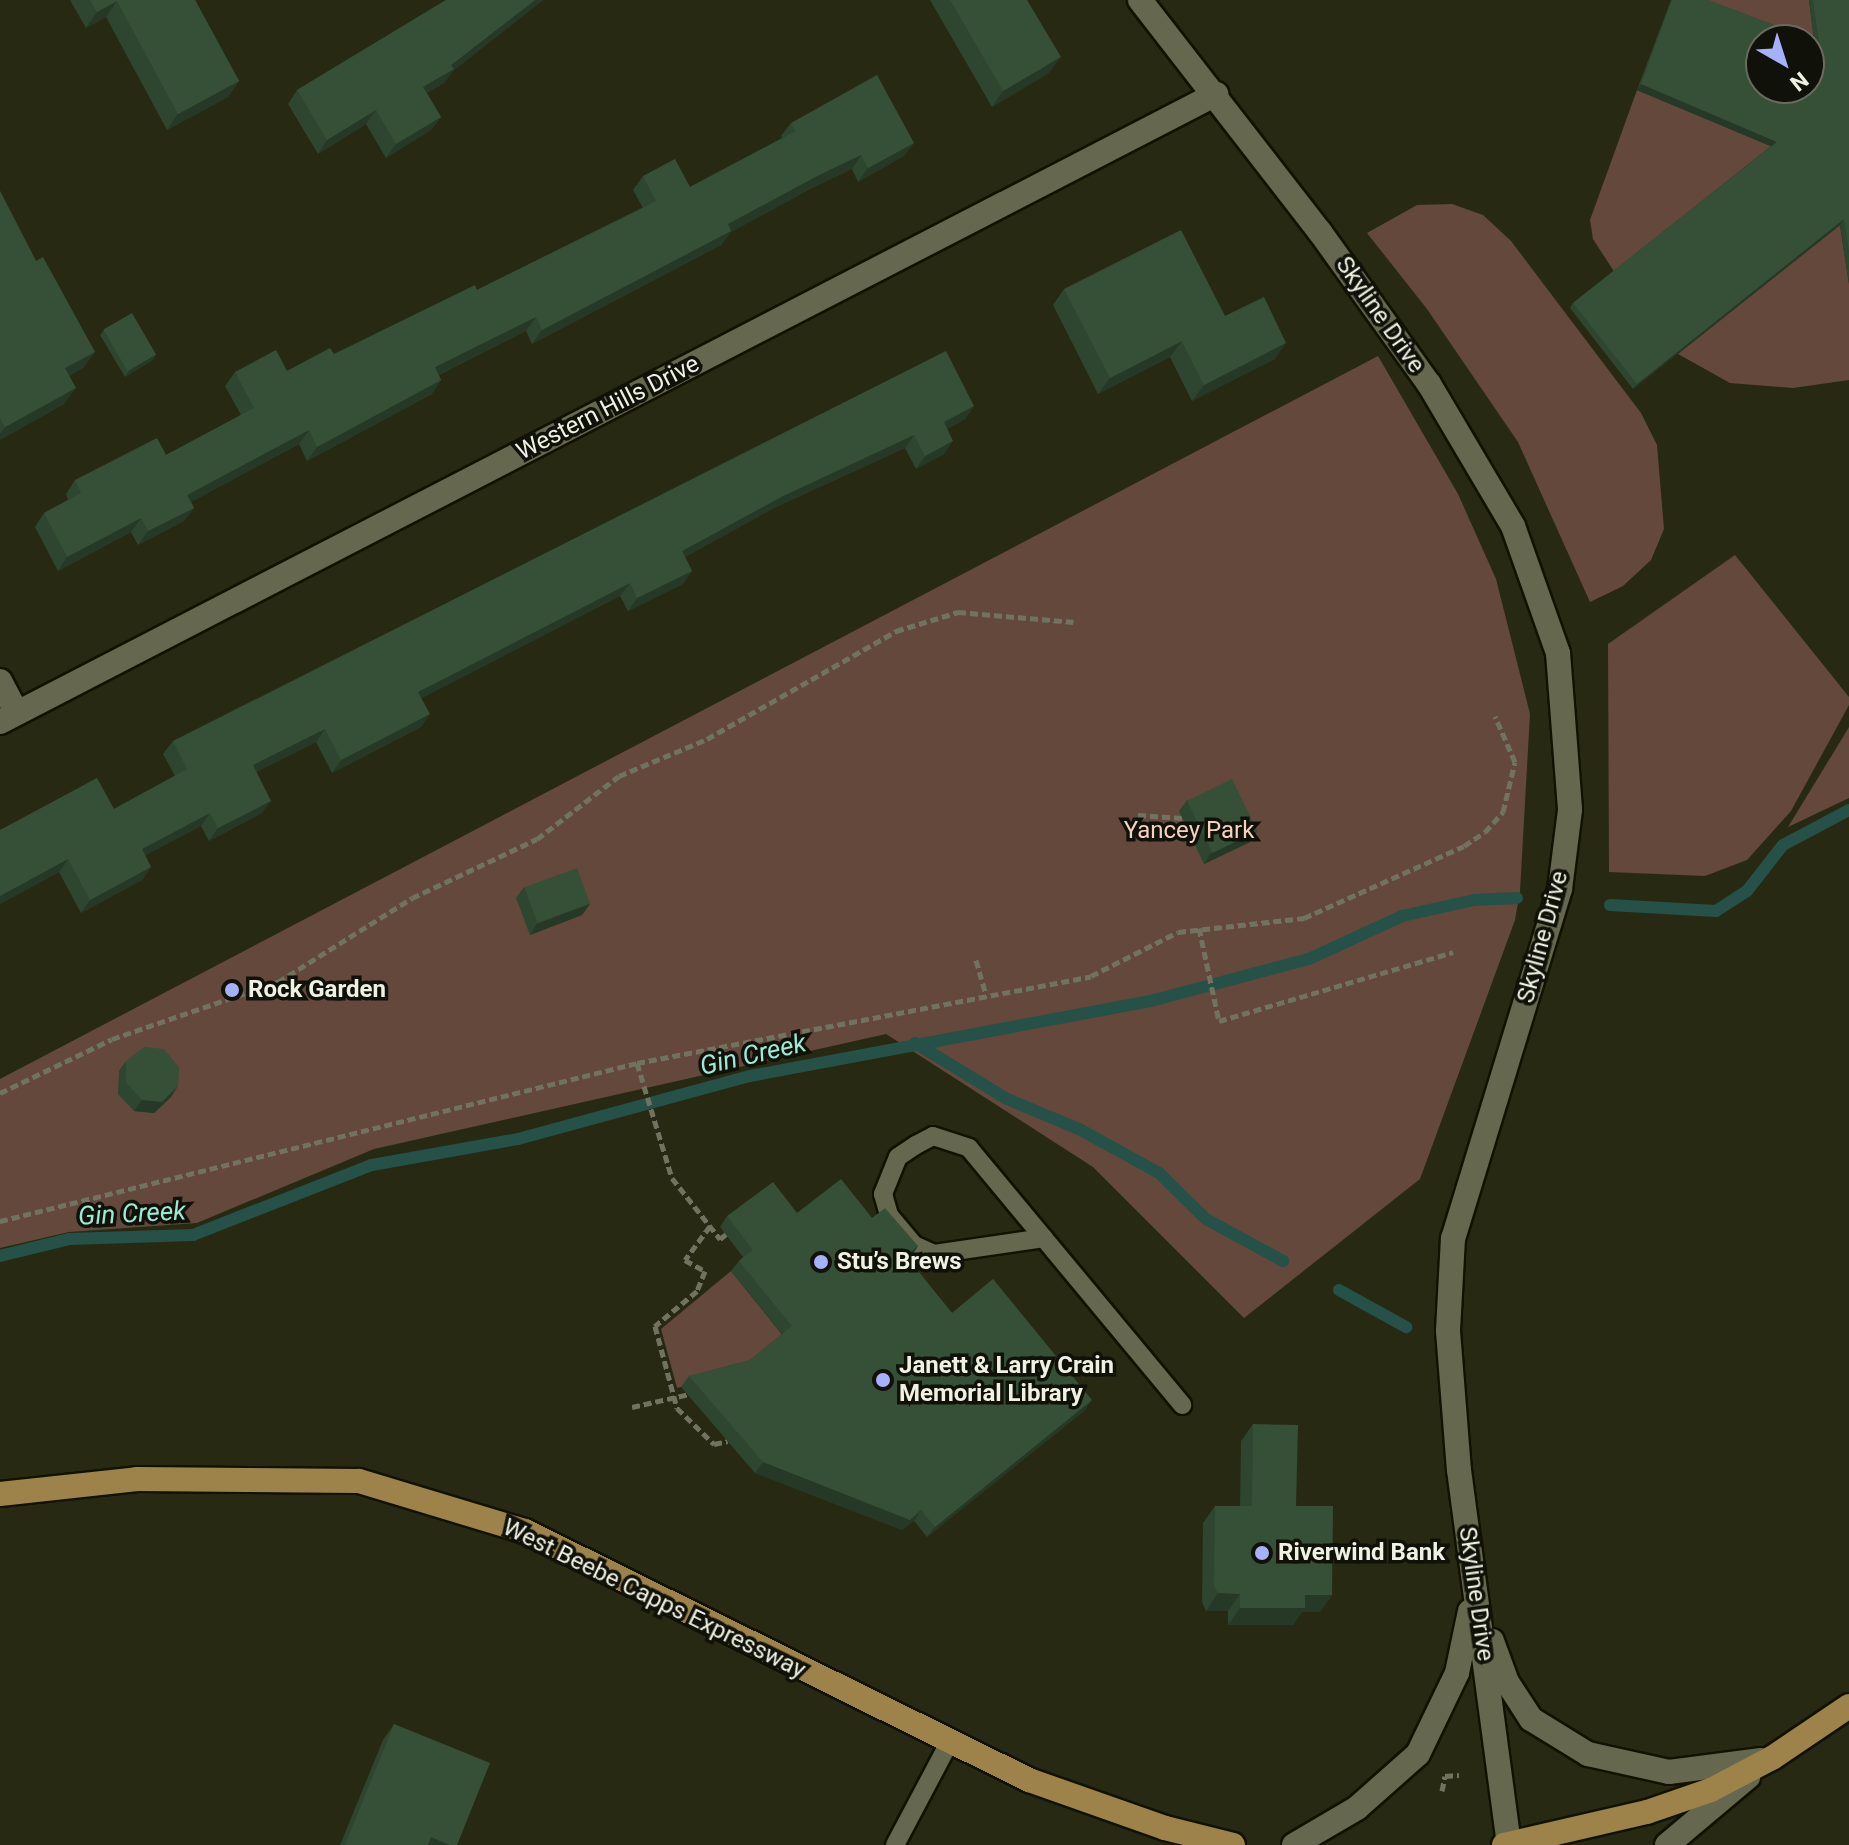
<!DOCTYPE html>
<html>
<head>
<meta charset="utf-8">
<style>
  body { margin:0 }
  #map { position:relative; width:1849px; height:1845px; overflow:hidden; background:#282913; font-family:Roboto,sans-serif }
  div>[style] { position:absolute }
  .green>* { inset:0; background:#64483b }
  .stream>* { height:12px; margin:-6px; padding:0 6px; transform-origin:6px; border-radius:6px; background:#255148 }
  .path>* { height:5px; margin-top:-2.5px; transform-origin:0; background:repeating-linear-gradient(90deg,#717360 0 8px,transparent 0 12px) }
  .roads { filter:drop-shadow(2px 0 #111201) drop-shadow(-2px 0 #111201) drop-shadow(0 2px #111201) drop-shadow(0 -2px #111201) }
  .lane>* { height:18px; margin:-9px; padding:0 9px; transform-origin:9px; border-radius:9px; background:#65674f }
  .street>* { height:24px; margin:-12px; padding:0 12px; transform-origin:12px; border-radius:12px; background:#65674f }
  .secondary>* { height:24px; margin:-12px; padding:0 12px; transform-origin:12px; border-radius:12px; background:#65674f }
  .primary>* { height:24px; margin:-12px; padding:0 12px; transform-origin:12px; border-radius:12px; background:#9d8349 }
  .wall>* { inset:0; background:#2e452f }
  .shaded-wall>* { inset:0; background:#263826 }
  .building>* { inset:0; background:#365037; transform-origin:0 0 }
  .dots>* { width:22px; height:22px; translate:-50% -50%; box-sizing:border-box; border:4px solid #101108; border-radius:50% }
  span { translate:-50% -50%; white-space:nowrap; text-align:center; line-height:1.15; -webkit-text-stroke:7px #101108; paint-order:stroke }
  .street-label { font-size:24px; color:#eff1e3 }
  .park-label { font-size:24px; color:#f6d1bf }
  .poi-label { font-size:24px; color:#eff1e3; font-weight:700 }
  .left { translate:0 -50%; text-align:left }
  .water-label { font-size:26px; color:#9bead8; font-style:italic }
  .north { position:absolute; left:1745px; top:24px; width:80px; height:80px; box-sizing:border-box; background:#101108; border:2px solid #696b60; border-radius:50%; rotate:141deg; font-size:22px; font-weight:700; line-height:32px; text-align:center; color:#eff1e3 }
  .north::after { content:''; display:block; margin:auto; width:28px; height:36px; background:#a6b1fc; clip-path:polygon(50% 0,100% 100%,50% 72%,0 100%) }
</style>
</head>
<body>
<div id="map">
  <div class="green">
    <div style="clip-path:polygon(1689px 0,1809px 0,1815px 47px,1809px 40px)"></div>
    <div style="clip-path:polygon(1637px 90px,1773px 147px,1615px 273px,1593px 239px,1590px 220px)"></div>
    <div style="clip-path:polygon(1452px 204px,1483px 215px,1511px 241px,1641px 413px,1657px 445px,1664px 529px,1651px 560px,1623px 586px,1590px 602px,1518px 442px,1427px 309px,1367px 233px,1417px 205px)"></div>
    <div style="clip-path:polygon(1840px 225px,1849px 284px,1849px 380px,1793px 388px,1730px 383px,1678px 354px)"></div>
    <div style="clip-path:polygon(1378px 356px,1458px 494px,1496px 579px,1530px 714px,1520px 891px,1515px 920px,1420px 1179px,1244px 1318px,1093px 1167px,886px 1034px,374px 1149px,197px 1223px,69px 1232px,0 1248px,0 1079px)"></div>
    <div style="clip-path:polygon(1735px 555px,1849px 697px,1849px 705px,1791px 811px,1747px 860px,1705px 876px,1609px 872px,1608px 644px)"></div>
    <div style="clip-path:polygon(1849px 727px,1849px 798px,1788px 827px,1843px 737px)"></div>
    <div style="clip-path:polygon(731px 1271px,784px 1337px,742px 1371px,677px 1388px,661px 1329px)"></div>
  </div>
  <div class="stream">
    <div style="left:1610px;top:905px;width:106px;rotate:3.2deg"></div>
    <div style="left:1716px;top:911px;width:37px;rotate:-33deg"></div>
    <div style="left:1747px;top:891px;width:58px;rotate:-52deg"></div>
    <div style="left:1783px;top:845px;width:75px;rotate:-27.9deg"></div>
    <div style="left:915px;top:1043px;width:108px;rotate:31.3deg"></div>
    <div style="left:1007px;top:1099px;width:80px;rotate:22.7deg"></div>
    <div style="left:1081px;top:1130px;width:89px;rotate:28.9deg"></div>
    <div style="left:1159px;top:1173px;width:66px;rotate:44.4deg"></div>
    <div style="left:1206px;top:1219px;width:88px;rotate:28.6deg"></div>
    <div style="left:0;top:1256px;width:71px;rotate:-13.8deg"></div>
    <div style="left:69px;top:1239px;width:124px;rotate:-1.8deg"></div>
    <div style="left:193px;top:1235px;width:192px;rotate:-21.4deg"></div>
    <div style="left:372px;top:1165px;width:148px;rotate:-10.1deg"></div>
    <div style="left:518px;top:1139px;width:240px;rotate:-15.2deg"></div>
    <div style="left:750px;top:1076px;width:404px;rotate:-10.6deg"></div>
    <div style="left:1147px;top:1002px;width:168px;rotate:-14.9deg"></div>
    <div style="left:1309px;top:959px;width:102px;rotate:-24.8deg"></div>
    <div style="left:1402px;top:916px;width:74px;rotate:-12.5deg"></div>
    <div style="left:1474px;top:900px;width:43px;rotate:-2.7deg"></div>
    <div style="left:1339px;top:1290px;width:77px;rotate:28.9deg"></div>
  </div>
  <div class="path">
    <div style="left:1138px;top:815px;width:44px;rotate:3.9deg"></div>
    <div style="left:1199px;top:928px;width:95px;rotate:77.9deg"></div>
    <div style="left:1219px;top:1021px;width:244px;rotate:-16.4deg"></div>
    <div style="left:976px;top:960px;width:36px;rotate:74deg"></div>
    <div style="left:637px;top:1063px;width:120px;rotate:73.1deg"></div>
    <div style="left:672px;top:1178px;width:78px;rotate:51.8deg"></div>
    <div style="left:720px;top:1239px;width:13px;rotate:-39deg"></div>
    <div style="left:0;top:1093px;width:124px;rotate:-25.7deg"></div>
    <div style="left:112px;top:1039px;width:176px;rotate:-19deg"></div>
    <div style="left:278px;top:982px;width:158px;rotate:-32.1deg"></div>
    <div style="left:412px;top:898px;width:138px;rotate:-25.3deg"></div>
    <div style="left:537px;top:839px;width:103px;rotate:-37.5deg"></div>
    <div style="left:619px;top:776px;width:95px;rotate:-22.8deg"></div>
    <div style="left:707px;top:739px;width:218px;rotate:-29.7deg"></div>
    <div style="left:896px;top:631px;width:65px;rotate:-17deg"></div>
    <div style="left:958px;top:612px;width:116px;rotate:4.9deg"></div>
    <div style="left:0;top:1221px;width:656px;rotate:-13.93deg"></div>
    <div style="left:637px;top:1063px;width:462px;rotate:-10.8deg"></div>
    <div style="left:1091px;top:976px;width:97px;rotate:-26.8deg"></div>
    <div style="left:1178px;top:932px;width:127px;rotate:-6.3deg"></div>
    <div style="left:1304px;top:918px;width:175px;rotate:-24.2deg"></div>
    <div style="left:1464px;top:846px;width:25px;rotate:-34deg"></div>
    <div style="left:1485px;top:832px;width:27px;rotate:-48deg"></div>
    <div style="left:1503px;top:812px;width:51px;rotate:-76.5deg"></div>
    <div style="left:1515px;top:762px;width:50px;rotate:-113.5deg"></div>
    <div style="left:710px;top:1226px;width:42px;rotate:126.3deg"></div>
    <div style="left:685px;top:1260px;width:23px;rotate:29deg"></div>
    <div style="left:705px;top:1271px;width:22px;rotate:112deg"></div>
    <div style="left:697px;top:1291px;width:55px;rotate:140.2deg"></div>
    <div style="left:655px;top:1326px;width:85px;rotate:75deg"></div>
    <div style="left:677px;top:1408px;width:52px;rotate:44.2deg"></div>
    <div style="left:714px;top:1444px;width:14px;rotate:-12deg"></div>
    <div style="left:632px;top:1407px;width:64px;rotate:-12.7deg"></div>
    <div style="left:1442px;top:1791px;width:15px;rotate:-79deg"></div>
    <div style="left:1445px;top:1776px;width:14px;rotate:-4deg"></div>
  </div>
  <div class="roads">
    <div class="lane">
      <div style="left:1044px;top:1238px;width:111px;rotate:171.7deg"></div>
      <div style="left:934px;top:1254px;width:22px;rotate:-156deg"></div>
      <div style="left:914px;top:1245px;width:39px;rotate:-130deg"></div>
      <div style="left:889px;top:1215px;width:22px;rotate:-106deg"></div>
      <div style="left:883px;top:1194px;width:40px;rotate:-68deg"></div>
      <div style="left:898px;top:1157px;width:22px;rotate:-34deg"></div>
      <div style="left:916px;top:1145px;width:19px;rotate:-28deg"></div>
      <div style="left:933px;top:1136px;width:38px;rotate:18deg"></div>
      <div style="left:969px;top:1148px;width:334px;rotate:50.3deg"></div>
      <div style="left:895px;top:1845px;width:115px;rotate:-62.1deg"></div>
    </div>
    <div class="street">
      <div style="left:0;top:681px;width:36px;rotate:62deg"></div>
      <div style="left:0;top:722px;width:1369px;rotate:-27.31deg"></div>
    </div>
    <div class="secondary">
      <div style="left:1140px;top:0;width:294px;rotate:52.2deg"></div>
      <div style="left:1320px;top:232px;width:187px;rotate:54.4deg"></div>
      <div style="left:1429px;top:384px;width:165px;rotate:59.4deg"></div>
      <div style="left:1513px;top:526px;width:135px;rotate:70.5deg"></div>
      <div style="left:1558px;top:653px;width:157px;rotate:85.6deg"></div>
      <div style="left:1570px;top:810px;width:80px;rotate:97.2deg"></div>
      <div style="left:1560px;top:889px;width:365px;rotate:107deg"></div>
      <div style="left:1453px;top:1238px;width:93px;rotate:93.1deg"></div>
      <div style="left:1448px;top:1331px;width:139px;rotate:85.5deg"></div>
      <div style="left:1459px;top:1470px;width:378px;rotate:82.4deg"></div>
      <div style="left:1492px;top:1641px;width:44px;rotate:69.9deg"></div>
      <div style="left:1507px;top:1682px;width:44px;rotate:57deg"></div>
      <div style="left:1531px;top:1719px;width:67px;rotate:31.6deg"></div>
      <div style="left:1588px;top:1754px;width:83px;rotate:12.5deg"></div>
      <div style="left:1669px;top:1772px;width:93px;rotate:-7.4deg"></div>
      <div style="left:1294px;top:1845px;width:73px;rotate:-30.4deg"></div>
      <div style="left:1357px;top:1808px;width:81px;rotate:-41.5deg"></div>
      <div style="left:1418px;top:1754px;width:90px;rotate:-64.3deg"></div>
      <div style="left:1457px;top:1673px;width:63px;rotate:-78.2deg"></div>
      <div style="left:1667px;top:1845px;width:106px;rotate:-40deg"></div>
    </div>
    <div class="primary">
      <div style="left:0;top:1494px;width:138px;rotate:-6.2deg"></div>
      <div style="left:137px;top:1479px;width:222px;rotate:0.5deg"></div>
      <div style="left:359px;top:1481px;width:173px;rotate:16.8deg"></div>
      <div style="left:525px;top:1531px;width:562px;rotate:26.29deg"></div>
      <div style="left:1029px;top:1780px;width:144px;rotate:19.4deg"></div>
      <div style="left:1165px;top:1828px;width:70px;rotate:14deg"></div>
      <div style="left:1504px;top:1845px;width:147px;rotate:-13deg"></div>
      <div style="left:1647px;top:1812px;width:68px;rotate:-19deg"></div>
      <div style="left:1711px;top:1790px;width:69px;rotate:-27.7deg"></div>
      <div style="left:1772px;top:1758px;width:93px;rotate:-34deg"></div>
    </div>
  </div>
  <div class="wall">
    <div style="clip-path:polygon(70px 0,195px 0,239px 81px,228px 97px,167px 130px,106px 17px,86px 28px)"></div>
    <div style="clip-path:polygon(446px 0,543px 0,453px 71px,444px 83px,427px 93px,441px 117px,431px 130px,386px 158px,366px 124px,318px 154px,288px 104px,297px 90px)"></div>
    <div style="clip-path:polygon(930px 0,1027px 0,1049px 73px,992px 107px)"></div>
    <div style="clip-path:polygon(1671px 0,1708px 0,1814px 40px,1809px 0,1849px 0,1849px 284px,1840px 225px,1633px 389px,1570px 308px,1573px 303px,1771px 146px,1637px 90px)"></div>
    <div style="clip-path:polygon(791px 123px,914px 143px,904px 156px,858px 182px,852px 169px,810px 189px,731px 232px,721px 245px,532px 344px,526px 331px,439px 375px,441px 380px,432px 394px,307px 461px,299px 444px,191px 502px,194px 508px,184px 521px,138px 545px,131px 532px,58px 571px,35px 527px,44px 513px,68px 500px,66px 494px,75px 480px,166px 455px,241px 415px,225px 386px,235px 372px,287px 371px,334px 354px,477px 290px,643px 208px,633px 190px,643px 176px,690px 187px,782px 138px,781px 136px)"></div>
    <div style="clip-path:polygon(0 191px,36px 261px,95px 352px,83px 368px,69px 376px,64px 404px,0 440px)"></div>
    <div style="clip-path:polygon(1064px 289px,1225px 316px,1275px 359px,1192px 401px,1170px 357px,1098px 394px,1053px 305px)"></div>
    <div style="clip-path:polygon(104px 330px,156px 354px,153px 360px,125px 377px,100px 335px)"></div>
    <div style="clip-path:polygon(974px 406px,965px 419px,947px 429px,944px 454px,916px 469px,905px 448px,774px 508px,685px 557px,692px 571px,683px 584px,628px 611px,620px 596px,421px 698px,421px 727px,332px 773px,316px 742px,256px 772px,262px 813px,209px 841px,201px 826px,145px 855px,151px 867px,142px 880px,81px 913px,59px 872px,0 904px,0 830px,114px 809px,175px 776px,163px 754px,173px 741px)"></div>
    <div style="clip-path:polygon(1187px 800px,1257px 831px,1250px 842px,1204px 864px,1179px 811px)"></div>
    <div style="clip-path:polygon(524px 887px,590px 904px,582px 915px,530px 935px,516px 898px)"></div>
    <div style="clip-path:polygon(126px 1061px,171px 1097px,154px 1113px,134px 1111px,118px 1094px,119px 1071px)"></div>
    <div style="clip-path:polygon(797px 1213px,872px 1218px,918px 1246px,908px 1259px,952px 1313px,1092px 1400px,1084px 1411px,927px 1537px,914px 1521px,902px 1530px,755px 1473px,681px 1387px,689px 1376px,750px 1360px,782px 1334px,731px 1271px,739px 1261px,743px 1257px,720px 1227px,727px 1216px)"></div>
    <div style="clip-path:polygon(1253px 1424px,1332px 1595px,1320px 1612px,1302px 1612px,1293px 1625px,1228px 1625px,1228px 1611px,1206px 1611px,1202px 1602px,1203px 1523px,1215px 1506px,1240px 1506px,1241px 1441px)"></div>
    <div style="clip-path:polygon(394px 1724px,457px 1845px,340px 1845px,383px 1740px)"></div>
  </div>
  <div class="shaded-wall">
    <div style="clip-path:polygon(535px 0,543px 0,453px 71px,444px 83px,413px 101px,423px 87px)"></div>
    <div style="clip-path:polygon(117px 1px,106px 17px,86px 28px,97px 12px)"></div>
    <div style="clip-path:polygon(1061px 57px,1049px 73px,992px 107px,1003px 91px)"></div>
    <div style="clip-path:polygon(239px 81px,228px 97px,167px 130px,178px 114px)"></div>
    <div style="clip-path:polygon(1641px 84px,1777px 142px,1773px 147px,1637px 90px)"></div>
    <div style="clip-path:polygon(376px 110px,366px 124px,318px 154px,327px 140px)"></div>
    <div style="clip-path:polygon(441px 117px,431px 130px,386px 158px,396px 144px)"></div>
    <div style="clip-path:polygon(914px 143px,904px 156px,858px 182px,868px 168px)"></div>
    <div style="clip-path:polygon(861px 155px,852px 169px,810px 189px,731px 232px,721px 245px,532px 344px,542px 330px,728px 224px,819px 175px)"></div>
    <div style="clip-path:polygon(1844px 219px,1840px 225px,1633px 389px,1637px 384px)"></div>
    <div style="clip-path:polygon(536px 317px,526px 331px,426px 381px,435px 367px)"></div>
    <div style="clip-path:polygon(1182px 341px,1170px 357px,1098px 394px,1110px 378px)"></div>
    <div style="clip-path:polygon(1286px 343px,1275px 359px,1192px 401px,1204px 385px)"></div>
    <div style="clip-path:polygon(95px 352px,83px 368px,54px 384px,65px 368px)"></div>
    <div style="clip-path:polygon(156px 354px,153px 360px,125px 377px,129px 371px)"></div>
    <div style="clip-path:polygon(441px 380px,432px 394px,307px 461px,317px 447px)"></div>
    <div style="clip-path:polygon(76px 388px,64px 404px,0 440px,0 434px,5px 427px)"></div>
    <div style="clip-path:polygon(974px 406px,965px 419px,935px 435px,944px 422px)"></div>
    <div style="clip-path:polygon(309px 430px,299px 444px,178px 509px,187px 495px)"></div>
    <div style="clip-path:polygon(914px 435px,905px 448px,774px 508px,672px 564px,682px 551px,783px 496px)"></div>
    <div style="clip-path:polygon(953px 441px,944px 454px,916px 469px,925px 456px)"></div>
    <div style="clip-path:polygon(194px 508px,184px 521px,138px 545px,148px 531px)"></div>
    <div style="clip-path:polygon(141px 518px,131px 532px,58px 571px,67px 557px)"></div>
    <div style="clip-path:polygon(692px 571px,683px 584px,628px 611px,637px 598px)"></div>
    <div style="clip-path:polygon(630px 583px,620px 596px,409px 705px,418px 692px)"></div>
    <div style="clip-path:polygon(430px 714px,421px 727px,332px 773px,341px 760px)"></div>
    <div style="clip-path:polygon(325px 729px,316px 742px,244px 778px,253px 765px)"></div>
    <div style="clip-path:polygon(271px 801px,262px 813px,209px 841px,218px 828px)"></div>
    <div style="clip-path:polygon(210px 813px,201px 826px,133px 862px,142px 849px)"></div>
    <div style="clip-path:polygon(1257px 831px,1250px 842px,1204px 864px,1211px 853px)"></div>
    <div style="clip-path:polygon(68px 859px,59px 872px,0 904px,0 896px)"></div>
    <div style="clip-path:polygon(151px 867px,142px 880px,81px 913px,90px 900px)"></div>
    <div style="clip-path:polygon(590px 904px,582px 915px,530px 935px,537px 924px)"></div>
    <div style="clip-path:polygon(178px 1086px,171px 1097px,154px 1113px,134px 1111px,142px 1100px)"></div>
    <div style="clip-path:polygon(918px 1246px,911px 1257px,898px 1267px,906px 1256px)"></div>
    <div style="clip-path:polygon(1092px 1400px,1084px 1411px,927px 1537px,935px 1527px)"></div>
    <div style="clip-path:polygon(763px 1462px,921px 1510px,914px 1521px,902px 1530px,755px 1473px)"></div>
    <div style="clip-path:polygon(1218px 1593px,1240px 1594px,1228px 1611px,1206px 1611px)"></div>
    <div style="clip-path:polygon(1305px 1595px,1332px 1595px,1320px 1612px,1302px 1612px,1293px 1625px,1228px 1625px,1240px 1608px)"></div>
    <div style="clip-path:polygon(431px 1837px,450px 1845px,426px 1845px)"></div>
  </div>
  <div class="building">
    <div style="clip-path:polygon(90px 0,195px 0,239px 81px,178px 114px,117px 1px,97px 12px)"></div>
    <div style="clip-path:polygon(446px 0,535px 0,451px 65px,454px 69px,423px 87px,441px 117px,396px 144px,376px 110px,327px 140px,297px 90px)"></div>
    <div style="clip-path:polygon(950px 0,1027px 0,1061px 57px,1003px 91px)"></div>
    <div style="clip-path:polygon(evenodd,1672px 0,1708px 0,1819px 42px,1813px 0,1849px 0,1849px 251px,1844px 219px,1637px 384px,1573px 303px,1777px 142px,1641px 84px,1672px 0,1761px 40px,1809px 40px,1809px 88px,1761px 88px,1761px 40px)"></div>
    <div style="clip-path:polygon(877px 75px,914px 143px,868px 168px,861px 155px,819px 175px,728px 224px,731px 231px,542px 330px,536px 317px,435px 367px,441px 380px,317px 447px,309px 430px,187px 495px,194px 508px,148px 531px,141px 518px,67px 557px,44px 513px,81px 493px,75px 480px,157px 438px,166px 455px,254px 408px,235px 372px,276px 350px,287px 371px,330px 348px,334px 354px,475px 285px,477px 290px,656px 201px,643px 176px,675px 159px,690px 187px,796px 131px,791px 123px)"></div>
    <div style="clip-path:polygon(0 191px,36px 261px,43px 257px,95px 352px,65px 368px,76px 388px,5px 427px,0 418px)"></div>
    <div style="clip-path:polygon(1181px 230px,1225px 316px,1264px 297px,1286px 343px,1204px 385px,1182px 341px,1110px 378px,1064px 289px)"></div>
    <div style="left:132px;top:313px;width:48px;height:33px;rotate:60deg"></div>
    <div style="clip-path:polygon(946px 351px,974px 406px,944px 422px,953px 441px,925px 456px,914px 435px,783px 496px,682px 551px,692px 571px,637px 598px,630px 583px,418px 692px,430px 714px,341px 760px,325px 729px,253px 765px,271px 801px,218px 828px,210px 813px,142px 849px,151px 867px,90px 900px,68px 859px,0 896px,0 830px,97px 778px,114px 809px,187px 769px,173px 741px)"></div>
    <div style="left:1232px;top:779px;width:58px;height:50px;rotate:64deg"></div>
    <div style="left:577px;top:868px;width:38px;height:56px;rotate:70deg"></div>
    <div style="clip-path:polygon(144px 1047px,164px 1049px,179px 1067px,178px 1086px,162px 1102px,142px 1100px,126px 1083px,126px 1061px)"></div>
    <div style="clip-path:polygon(841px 1179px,872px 1218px,885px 1208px,918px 1246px,906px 1256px,952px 1313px,993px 1279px,1092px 1400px,935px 1527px,921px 1510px,910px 1520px,763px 1462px,689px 1376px,750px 1360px,792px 1326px,739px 1261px,753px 1250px,727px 1216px,773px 1182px,797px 1213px)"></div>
    <div style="clip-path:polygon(1253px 1424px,1298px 1425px,1296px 1506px,1333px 1506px,1332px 1595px,1305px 1595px,1305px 1608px,1240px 1608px,1240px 1594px,1218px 1593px,1214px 1585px,1215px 1506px,1252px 1506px)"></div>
    <div style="clip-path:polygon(394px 1724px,490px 1763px,457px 1845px,450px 1845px,431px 1837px,428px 1845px,345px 1845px)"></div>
  </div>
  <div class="dots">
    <div style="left:232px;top:990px;background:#a6b1fc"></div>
    <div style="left:821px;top:1262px;background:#a6b1fc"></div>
    <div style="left:883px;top:1380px;background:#a6b1fc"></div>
    <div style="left:1262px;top:1553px;background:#a6b1fc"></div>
  </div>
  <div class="street-label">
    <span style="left:1380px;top:315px;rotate:55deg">Skyline Drive</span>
    <span style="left:608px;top:408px;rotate:-27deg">Western Hills Drive</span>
    <span style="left:1543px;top:937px;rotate:-75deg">Skyline Drive</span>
    <span style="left:1476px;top:1594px;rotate:82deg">Skyline Drive</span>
    <span style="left:654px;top:1599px;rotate:26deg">West Beebe Capps Expressway</span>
  </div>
  <div class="park-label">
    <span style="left:1189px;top:831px">Yancey Park</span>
  </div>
  <div class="poi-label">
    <span class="left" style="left:248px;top:990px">Rock Garden</span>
    <span class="left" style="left:837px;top:1262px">Stu’s Brews</span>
    <span class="left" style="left:899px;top:1380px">Janett &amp; Larry Crain<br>Memorial Library</span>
    <span class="left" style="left:1278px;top:1553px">Riverwind Bank</span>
  </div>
  <div class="water-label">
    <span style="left:753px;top:1055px;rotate:-13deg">Gin Creek</span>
    <span style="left:132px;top:1214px;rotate:-3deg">Gin Creek</span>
  </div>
  <div class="north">N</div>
</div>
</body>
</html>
